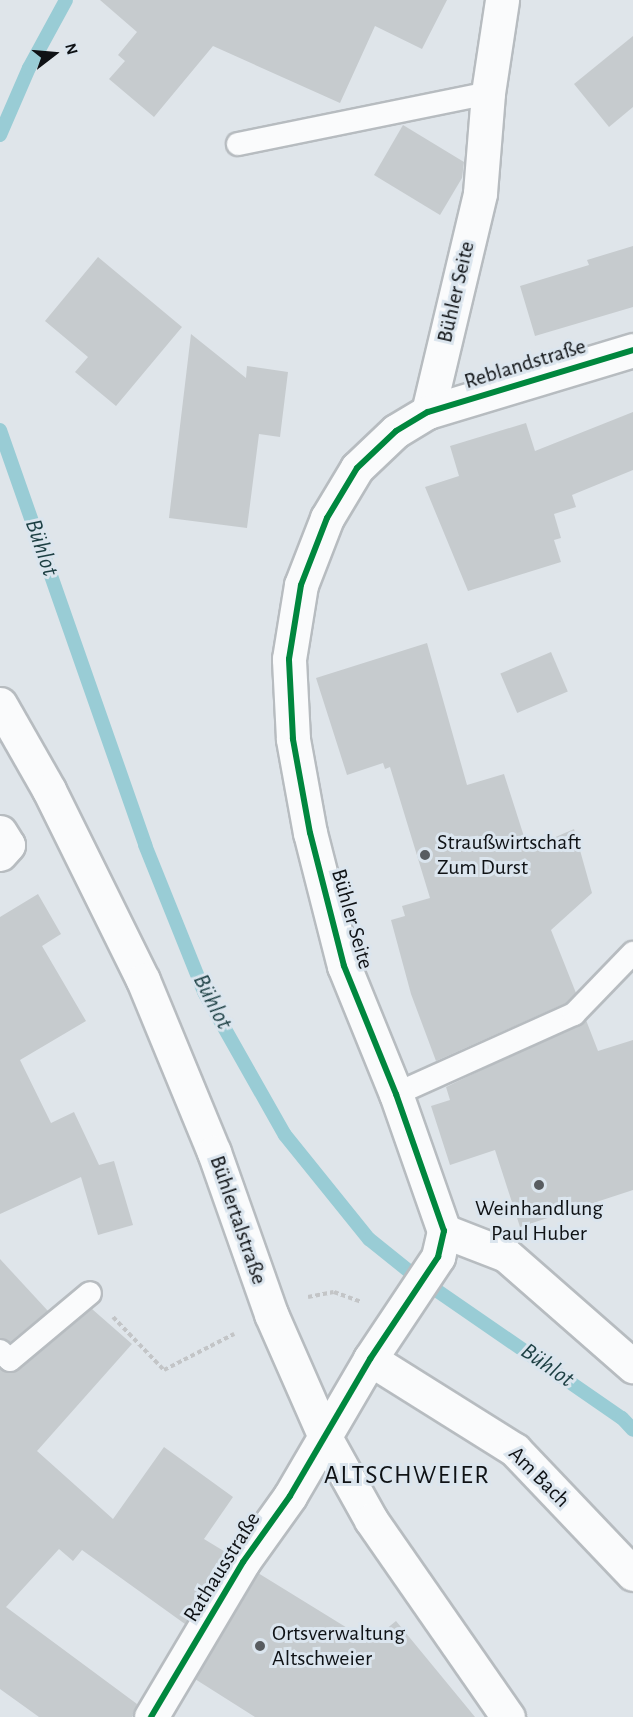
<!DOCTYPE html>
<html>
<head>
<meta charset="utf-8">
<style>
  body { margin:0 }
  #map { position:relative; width:633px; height:1717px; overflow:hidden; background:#dfe5ea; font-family:"Alegreya Sans",sans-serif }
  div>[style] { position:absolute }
  .stream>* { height:14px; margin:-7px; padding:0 7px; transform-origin:7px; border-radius:7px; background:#99ccd5 }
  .building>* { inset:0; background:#c6cbce; transform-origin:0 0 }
  .path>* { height:4px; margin-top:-2px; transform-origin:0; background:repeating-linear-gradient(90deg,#c3c5c7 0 4.5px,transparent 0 7.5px) }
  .roads { filter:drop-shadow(2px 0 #b7bcc0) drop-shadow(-2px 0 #b7bcc0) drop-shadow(0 2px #b7bcc0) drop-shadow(0 -2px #b7bcc0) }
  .service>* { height:22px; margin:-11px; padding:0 11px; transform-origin:11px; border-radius:11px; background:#fafbfc }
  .minor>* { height:33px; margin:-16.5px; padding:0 16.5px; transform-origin:16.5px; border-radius:16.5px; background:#fafbfc }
  .secondary>* { height:33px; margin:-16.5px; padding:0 16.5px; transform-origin:16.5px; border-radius:16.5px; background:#fafbfc }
  .cycleway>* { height:6px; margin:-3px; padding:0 3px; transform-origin:3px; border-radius:3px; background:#00873e }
  .dots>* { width:16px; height:16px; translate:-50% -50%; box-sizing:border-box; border:3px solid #dbe5ee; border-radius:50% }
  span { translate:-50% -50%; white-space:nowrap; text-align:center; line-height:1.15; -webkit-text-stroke:6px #dbe5ee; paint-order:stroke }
  .street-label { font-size:22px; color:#0f1215 }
  .poi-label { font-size:22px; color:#0f1215 }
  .left { translate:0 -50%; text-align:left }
  .water-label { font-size:24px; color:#1c3f43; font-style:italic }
  .quarter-label { font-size:26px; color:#0f1215; letter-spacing:1.5px }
  .north { position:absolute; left:24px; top:24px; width:60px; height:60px; -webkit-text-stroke:4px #dbe5ee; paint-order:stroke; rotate:74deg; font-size:16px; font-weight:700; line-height:24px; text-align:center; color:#0f1215 }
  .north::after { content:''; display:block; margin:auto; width:21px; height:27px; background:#0f1215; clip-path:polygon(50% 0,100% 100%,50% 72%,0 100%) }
</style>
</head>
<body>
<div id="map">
  <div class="stream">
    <div style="left:0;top:135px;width:73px;rotate:-66.6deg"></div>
    <div style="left:29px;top:68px;width:77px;rotate:-61.4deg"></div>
    <div style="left:0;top:430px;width:440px;rotate:70.7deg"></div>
    <div style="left:145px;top:845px;width:158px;rotate:68.1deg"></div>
    <div style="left:204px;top:992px;width:164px;rotate:60.5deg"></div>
    <div style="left:285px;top:1135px;width:134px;rotate:51.1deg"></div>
    <div style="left:369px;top:1239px;width:53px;rotate:38.8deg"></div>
    <div style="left:410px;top:1272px;width:257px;rotate:34.6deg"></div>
    <div style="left:622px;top:1418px;width:16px;rotate:47deg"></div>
  </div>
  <div class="building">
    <div style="clip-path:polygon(100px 0,447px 0,422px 49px,375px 26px,340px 103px,213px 46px,154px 117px,109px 79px,125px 61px,118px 55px,137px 32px)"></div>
    <div style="clip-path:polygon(633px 36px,633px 107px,609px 127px,574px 84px)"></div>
    <div style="clip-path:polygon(403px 125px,464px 162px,462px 178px,440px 215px,374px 175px)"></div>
    <div style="clip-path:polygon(633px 246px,633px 307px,535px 336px,520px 286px,589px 265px,587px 260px)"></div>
    <div style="clip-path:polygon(98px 257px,182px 327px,116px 406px,75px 372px,88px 357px,45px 321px)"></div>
    <div style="clip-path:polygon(191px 334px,246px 378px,247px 366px,288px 372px,280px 437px,259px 434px,247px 528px,169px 518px)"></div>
    <div style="clip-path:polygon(633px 412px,633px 470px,572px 495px,576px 507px,554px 514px,561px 538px,554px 540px,561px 562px,468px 591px,425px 487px,459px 476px,450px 446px,526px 423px,535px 451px)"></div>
    <div style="clip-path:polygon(427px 643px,467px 785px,504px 774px,528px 849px,574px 829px,592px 893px,551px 930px,576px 993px,566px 1003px,436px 1061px,411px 994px,391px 920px,405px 916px,402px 906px,430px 898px,390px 767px,385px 769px,383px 763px,347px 775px,316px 678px)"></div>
    <div style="left:551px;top:652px;width:43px;height:55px;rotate:67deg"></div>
    <div style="clip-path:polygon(38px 894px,61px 934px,42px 946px,86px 1021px,20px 1060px,51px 1123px,74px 1112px,99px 1165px,114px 1161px,133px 1225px,98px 1235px,81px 1177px,0 1214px,0 917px)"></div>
    <div style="clip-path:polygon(586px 1020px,598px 1051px,633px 1040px,633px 1190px,520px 1227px,495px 1150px,450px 1165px,431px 1106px,450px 1100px,446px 1087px)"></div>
    <div style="clip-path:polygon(0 1259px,48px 1311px,10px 1342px,0 1338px)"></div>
    <div style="clip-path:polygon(92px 1309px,132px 1344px,37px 1451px,113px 1519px,164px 1447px,233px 1497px,204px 1539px,227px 1553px,185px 1624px,82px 1550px,73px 1561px,59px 1549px,6px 1607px,137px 1704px,132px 1717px,39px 1717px,0 1689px,0 1369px,7px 1373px,19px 1370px)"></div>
    <div style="clip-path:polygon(258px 1573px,370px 1642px,396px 1621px,475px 1717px,255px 1717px,195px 1679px)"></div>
  </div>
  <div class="path">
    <div style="left:308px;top:1297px;width:26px;rotate:-11deg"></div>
    <div style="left:334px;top:1292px;width:29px;rotate:20deg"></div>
    <div style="left:113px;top:1317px;width:74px;rotate:46.1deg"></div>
    <div style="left:164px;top:1370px;width:79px;rotate:-27.2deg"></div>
  </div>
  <div class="roads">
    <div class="service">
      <div style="left:238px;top:144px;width:255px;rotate:-11.5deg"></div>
      <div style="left:396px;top:1094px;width:195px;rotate:-24.2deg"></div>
      <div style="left:574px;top:1014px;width:85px;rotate:-46deg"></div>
      <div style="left:0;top:1351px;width:13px;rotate:42deg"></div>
      <div style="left:10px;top:1360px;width:104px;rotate:-39.9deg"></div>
    </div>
    <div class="minor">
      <div style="left:428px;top:412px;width:225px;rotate:-76.6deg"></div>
      <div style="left:480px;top:193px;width:100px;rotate:-85.4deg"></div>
      <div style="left:488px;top:93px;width:94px;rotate:-81.4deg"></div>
      <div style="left:0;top:832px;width:15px;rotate:58deg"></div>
      <div style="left:8px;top:845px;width:12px;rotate:132deg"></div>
      <div style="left:444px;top:1231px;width:66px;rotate:21.2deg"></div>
      <div style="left:506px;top:1255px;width:169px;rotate:41.2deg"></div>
      <div style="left:370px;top:1359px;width:171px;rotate:32.1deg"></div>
      <div style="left:515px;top:1450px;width:171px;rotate:46.4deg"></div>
      <div style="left:151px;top:1717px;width:180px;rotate:-59.3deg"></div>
      <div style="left:243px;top:1562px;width:81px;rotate:-54.5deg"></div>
      <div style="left:290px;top:1496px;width:159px;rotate:-59.7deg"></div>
      <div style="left:370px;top:1359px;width:123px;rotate:-56.3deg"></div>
      <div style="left:438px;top:1257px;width:27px;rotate:-77deg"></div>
      <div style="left:444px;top:1231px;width:145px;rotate:-109.3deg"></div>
      <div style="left:396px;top:1094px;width:138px;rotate:-112.1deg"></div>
      <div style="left:344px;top:966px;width:137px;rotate:-104.3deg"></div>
      <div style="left:310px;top:833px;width:96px;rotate:-100.3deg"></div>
      <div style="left:293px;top:739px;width:80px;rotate:-92.9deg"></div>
      <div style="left:289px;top:659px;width:75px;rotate:-80.8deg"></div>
      <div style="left:301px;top:585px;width:72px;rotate:-68.8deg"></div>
      <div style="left:327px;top:518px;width:58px;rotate:-59deg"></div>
      <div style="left:357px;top:468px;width:54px;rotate:-43.5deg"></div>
      <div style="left:396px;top:431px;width:37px;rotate:-31deg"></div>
      <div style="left:428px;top:412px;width:214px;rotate:-16.8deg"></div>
    </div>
    <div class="secondary">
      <div style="left:0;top:704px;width:99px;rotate:60.3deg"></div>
      <div style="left:49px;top:790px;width:212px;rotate:63.7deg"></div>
      <div style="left:143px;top:980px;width:186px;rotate:67.6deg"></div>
      <div style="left:214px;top:1152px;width:172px;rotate:70.6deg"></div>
      <div style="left:271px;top:1314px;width:137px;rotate:66.3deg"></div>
      <div style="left:326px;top:1439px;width:93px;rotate:60.9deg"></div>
      <div style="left:371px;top:1520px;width:240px;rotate:55.2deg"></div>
    </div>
  </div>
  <div class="cycleway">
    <div style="left:151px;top:1717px;width:180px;rotate:-59.3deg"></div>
    <div style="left:243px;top:1562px;width:81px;rotate:-54.5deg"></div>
    <div style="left:290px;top:1496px;width:159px;rotate:-59.7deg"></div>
    <div style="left:370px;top:1359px;width:123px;rotate:-56.3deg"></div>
    <div style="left:438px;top:1257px;width:27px;rotate:-77deg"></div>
    <div style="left:444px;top:1231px;width:145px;rotate:-109.3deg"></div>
    <div style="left:396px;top:1094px;width:138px;rotate:-112.1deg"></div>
    <div style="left:344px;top:966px;width:137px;rotate:-104.3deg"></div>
    <div style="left:310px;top:833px;width:96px;rotate:-100.3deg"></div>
    <div style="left:293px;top:739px;width:80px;rotate:-92.9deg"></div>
    <div style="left:289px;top:659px;width:75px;rotate:-80.8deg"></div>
    <div style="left:301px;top:585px;width:72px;rotate:-68.8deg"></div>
    <div style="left:327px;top:518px;width:58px;rotate:-59deg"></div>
    <div style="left:357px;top:468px;width:54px;rotate:-43.5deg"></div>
    <div style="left:396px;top:431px;width:37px;rotate:-31deg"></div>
    <div style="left:428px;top:412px;width:214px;rotate:-16.8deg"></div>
  </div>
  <div class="dots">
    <div style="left:425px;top:855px;background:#585c60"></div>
    <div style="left:539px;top:1185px;background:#585c60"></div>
    <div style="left:260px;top:1646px;background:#585c60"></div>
  </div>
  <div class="street-label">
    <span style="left:456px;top:292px;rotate:-77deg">Bühler Seite</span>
    <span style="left:525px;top:364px;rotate:-17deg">Reblandstraße</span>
    <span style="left:352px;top:919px;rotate:74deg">Bühler Seite</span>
    <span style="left:238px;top:1220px;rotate:71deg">Bühlertalstraße</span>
    <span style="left:539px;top:1477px;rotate:45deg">Am Bach</span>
    <span style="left:222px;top:1567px;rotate:-58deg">Rathausstraße</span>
  </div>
  <div class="poi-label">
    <span class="left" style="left:437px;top:855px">Straußwirtschaft<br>Zum Durst</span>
    <span style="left:539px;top:1221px">Weinhandlung<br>Paul Huber</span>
    <span class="left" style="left:272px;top:1646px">Ortsverwaltung<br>Altschweier</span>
  </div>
  <div class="water-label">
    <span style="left:41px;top:548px;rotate:71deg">Bühlot</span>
    <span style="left:212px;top:1002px;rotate:63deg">Bühlot</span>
    <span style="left:547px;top:1366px;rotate:35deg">Bühlot</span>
  </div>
  <div class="quarter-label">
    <span style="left:407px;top:1476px">ALTSCHWEIER</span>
  </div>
  <div class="north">N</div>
</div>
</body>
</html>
